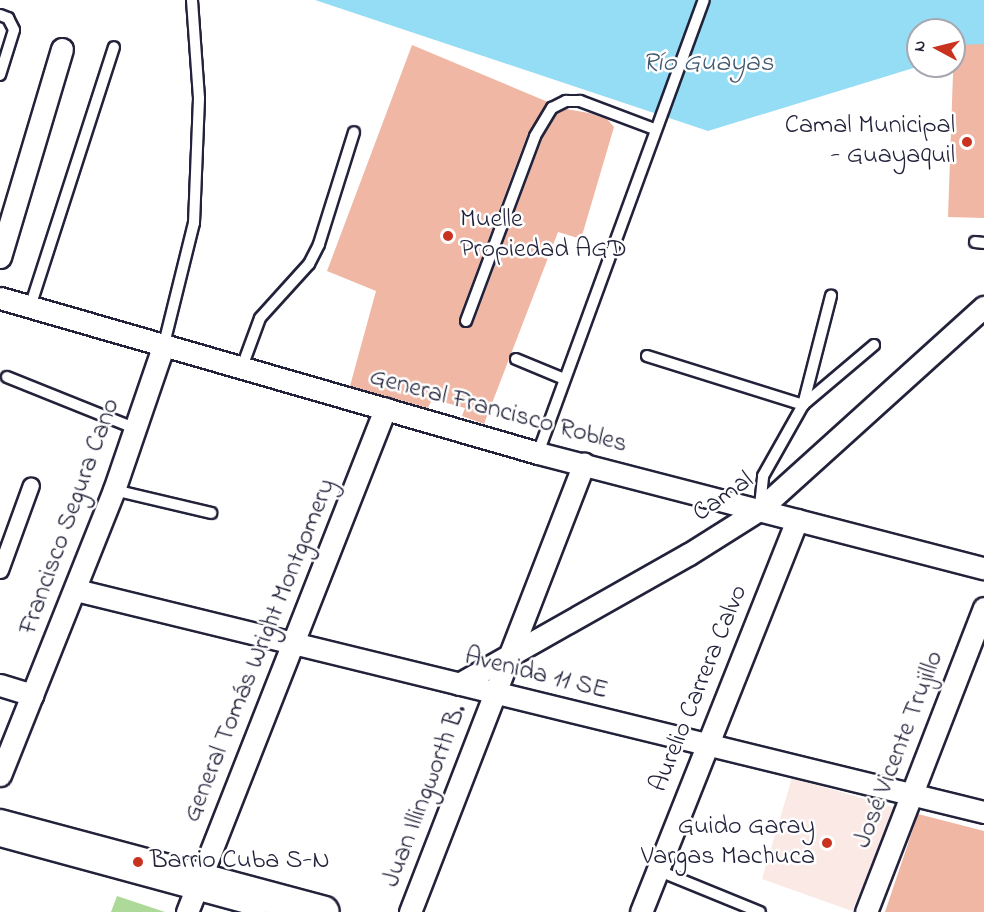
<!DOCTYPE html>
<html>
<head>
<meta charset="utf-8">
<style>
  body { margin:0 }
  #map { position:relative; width:984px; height:912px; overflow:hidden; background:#fff; font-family:"Indie Flower",sans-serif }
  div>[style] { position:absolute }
  .built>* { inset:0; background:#fae9e4 }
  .green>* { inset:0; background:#adda98 }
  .water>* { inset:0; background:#94ddf5 }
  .building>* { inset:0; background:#efb7a4 }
  .roads { filter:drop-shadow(2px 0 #22223b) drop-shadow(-2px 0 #22223b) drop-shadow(0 2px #22223b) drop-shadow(0 -2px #22223b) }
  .service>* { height:10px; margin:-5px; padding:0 5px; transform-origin:5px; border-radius:5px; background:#fff }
  .pedestrian>* { height:15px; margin:-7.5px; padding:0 7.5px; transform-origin:7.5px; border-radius:7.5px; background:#fff }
  .minor>* { height:21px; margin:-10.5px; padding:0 10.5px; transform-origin:10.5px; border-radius:10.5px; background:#fff }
  .secondary>* { height:30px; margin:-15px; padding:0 15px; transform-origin:15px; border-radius:15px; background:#fff }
  .dots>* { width:16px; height:16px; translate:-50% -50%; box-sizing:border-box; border:3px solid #fff; border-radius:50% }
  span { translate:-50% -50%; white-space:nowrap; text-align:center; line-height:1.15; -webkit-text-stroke:5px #fff; paint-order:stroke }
  .poi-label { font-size:26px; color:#22223b }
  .right { translate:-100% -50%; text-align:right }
  .left { translate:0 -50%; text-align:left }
  .street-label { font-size:26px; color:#22223b }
  .water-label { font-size:27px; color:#445a73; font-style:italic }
  .north { position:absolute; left:906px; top:18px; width:60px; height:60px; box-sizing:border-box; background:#fff; border:2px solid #a7a7b1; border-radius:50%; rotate:277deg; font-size:16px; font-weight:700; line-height:24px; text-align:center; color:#22223b }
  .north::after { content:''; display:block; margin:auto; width:21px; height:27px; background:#c8321e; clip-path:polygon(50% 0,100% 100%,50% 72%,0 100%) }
</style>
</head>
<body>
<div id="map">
  <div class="built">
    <div style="clip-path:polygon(792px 778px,896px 808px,852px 911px,762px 879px)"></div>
  </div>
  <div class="green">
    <div style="clip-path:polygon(117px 896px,165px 912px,111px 912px)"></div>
  </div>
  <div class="water">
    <div style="clip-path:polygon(315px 0,984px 0,984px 46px,954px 55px,954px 30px,918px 30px,920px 66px,708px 131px)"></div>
  </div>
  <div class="building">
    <div style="clip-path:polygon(984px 44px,984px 218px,948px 217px,954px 45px)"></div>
    <div style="clip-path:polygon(412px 45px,548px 102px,528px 133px,459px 318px,463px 328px,473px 324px,542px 139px,557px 114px,566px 109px,589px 113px,607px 119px,614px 127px,581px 239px,558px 232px,484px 424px,462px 416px,465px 408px,432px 399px,428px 408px,350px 386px,376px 291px,327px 271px)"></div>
    <div style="clip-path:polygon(918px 814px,984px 831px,984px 912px,885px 912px)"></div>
  </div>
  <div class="roads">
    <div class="service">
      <div style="left:0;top:15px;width:9px;rotate:21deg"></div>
      <div style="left:8px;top:18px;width:13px;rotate:63deg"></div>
      <div style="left:14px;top:30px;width:47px;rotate:107.3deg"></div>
      <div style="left:975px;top:242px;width:9px;rotate:6deg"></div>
      <div style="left:30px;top:307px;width:273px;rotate:-72.1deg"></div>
      <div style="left:466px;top:321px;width:197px;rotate:-69.5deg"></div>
      <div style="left:535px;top:136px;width:33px;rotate:-59deg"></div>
      <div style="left:552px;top:108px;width:16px;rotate:-27deg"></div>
      <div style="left:566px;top:101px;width:14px"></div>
      <div style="left:580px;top:101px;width:79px;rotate:20.7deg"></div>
      <div style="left:164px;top:344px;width:125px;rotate:-76.1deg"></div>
      <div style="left:194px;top:223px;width:125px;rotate:-87.7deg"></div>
      <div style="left:199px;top:98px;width:98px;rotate:-94.1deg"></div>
      <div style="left:647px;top:356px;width:164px;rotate:17.4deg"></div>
      <div style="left:803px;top:405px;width:93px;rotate:-40.2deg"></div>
      <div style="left:516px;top:359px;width:52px;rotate:22.6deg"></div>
      <div style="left:242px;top:367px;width:52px;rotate:-69.8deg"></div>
      <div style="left:260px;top:318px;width:73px;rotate:-47.8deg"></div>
      <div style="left:309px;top:264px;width:22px;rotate:-63deg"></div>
      <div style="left:319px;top:244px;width:117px;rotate:-72.6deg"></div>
      <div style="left:7px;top:377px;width:137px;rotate:21.9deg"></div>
      <div style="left:538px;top:453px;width:482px;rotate:-69.9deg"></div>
      <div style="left:114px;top:490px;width:100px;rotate:13.3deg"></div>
      <div style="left:760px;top:506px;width:30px;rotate:-84deg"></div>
      <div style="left:763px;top:476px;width:81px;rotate:-60.6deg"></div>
      <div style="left:803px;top:405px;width:113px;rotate:-75.6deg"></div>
      <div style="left:0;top:841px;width:271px;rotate:15.2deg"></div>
      <div style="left:657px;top:870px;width:111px;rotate:22.2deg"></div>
    </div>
    <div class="pedestrian">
      <div style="left:0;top:570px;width:90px;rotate:-70deg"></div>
    </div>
    <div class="minor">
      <div style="left:0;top:257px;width:217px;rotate:-73.4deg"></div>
      <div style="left:0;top:298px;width:560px;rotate:16.07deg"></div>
      <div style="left:538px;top:453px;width:461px;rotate:14.5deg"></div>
      <div style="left:76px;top:590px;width:935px;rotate:13.74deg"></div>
      <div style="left:459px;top:684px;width:264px;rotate:-29.5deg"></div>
      <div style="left:689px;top:554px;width:83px;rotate:-32.2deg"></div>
      <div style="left:759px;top:510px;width:303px;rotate:-42.1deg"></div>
      <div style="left:0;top:685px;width:34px;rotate:17deg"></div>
      <div style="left:0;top:775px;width:307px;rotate:-68.2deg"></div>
      <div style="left:114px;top:490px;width:154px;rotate:-71.1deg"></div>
      <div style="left:187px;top:912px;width:541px;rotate:-68.51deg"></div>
      <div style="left:410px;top:912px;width:481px;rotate:-68.8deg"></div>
      <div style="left:641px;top:912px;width:422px;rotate:-68.3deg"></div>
      <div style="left:866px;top:912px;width:326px;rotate:-68.8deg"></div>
    </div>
    <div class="secondary">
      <div style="left:0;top:825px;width:335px;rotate:15deg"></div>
    </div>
  </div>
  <div class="dots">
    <div style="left:967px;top:142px;background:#c8321e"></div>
    <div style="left:448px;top:236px;background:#c8321e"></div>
    <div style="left:827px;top:843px;background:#c8321e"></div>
    <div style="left:138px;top:862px;background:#c8321e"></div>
  </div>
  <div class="poi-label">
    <span class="right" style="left:955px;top:142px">Camal Municipal<br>- Guayaquil</span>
    <span class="left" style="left:460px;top:236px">Muelle<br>Propiedad AGD</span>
    <span class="right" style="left:815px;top:843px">Guido Garay<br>Vargas Machuca</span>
    <span class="left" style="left:150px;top:862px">Barrio Cuba S-N</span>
  </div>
  <div class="street-label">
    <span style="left:498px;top:412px;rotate:15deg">General Francisco Robles</span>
    <span style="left:724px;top:498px;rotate:-35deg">Camal</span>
    <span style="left:71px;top:517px;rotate:-70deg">Francisco Segura Cano</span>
    <span style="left:261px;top:651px;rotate:-68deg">General Tomás Wright Montgomery</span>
    <span style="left:536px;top:675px;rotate:14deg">Avenida 11 SE</span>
    <span style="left:700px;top:689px;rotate:-68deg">Aurelio Carrera Calvo</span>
    <span style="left:900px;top:750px;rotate:-69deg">José Vicente Trujillo</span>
    <span style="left:426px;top:796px;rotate:-69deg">Juan Illingworth B.</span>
  </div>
  <div class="water-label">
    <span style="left:708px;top:64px">Río Guayas</span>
  </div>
  <div class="north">N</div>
</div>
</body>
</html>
